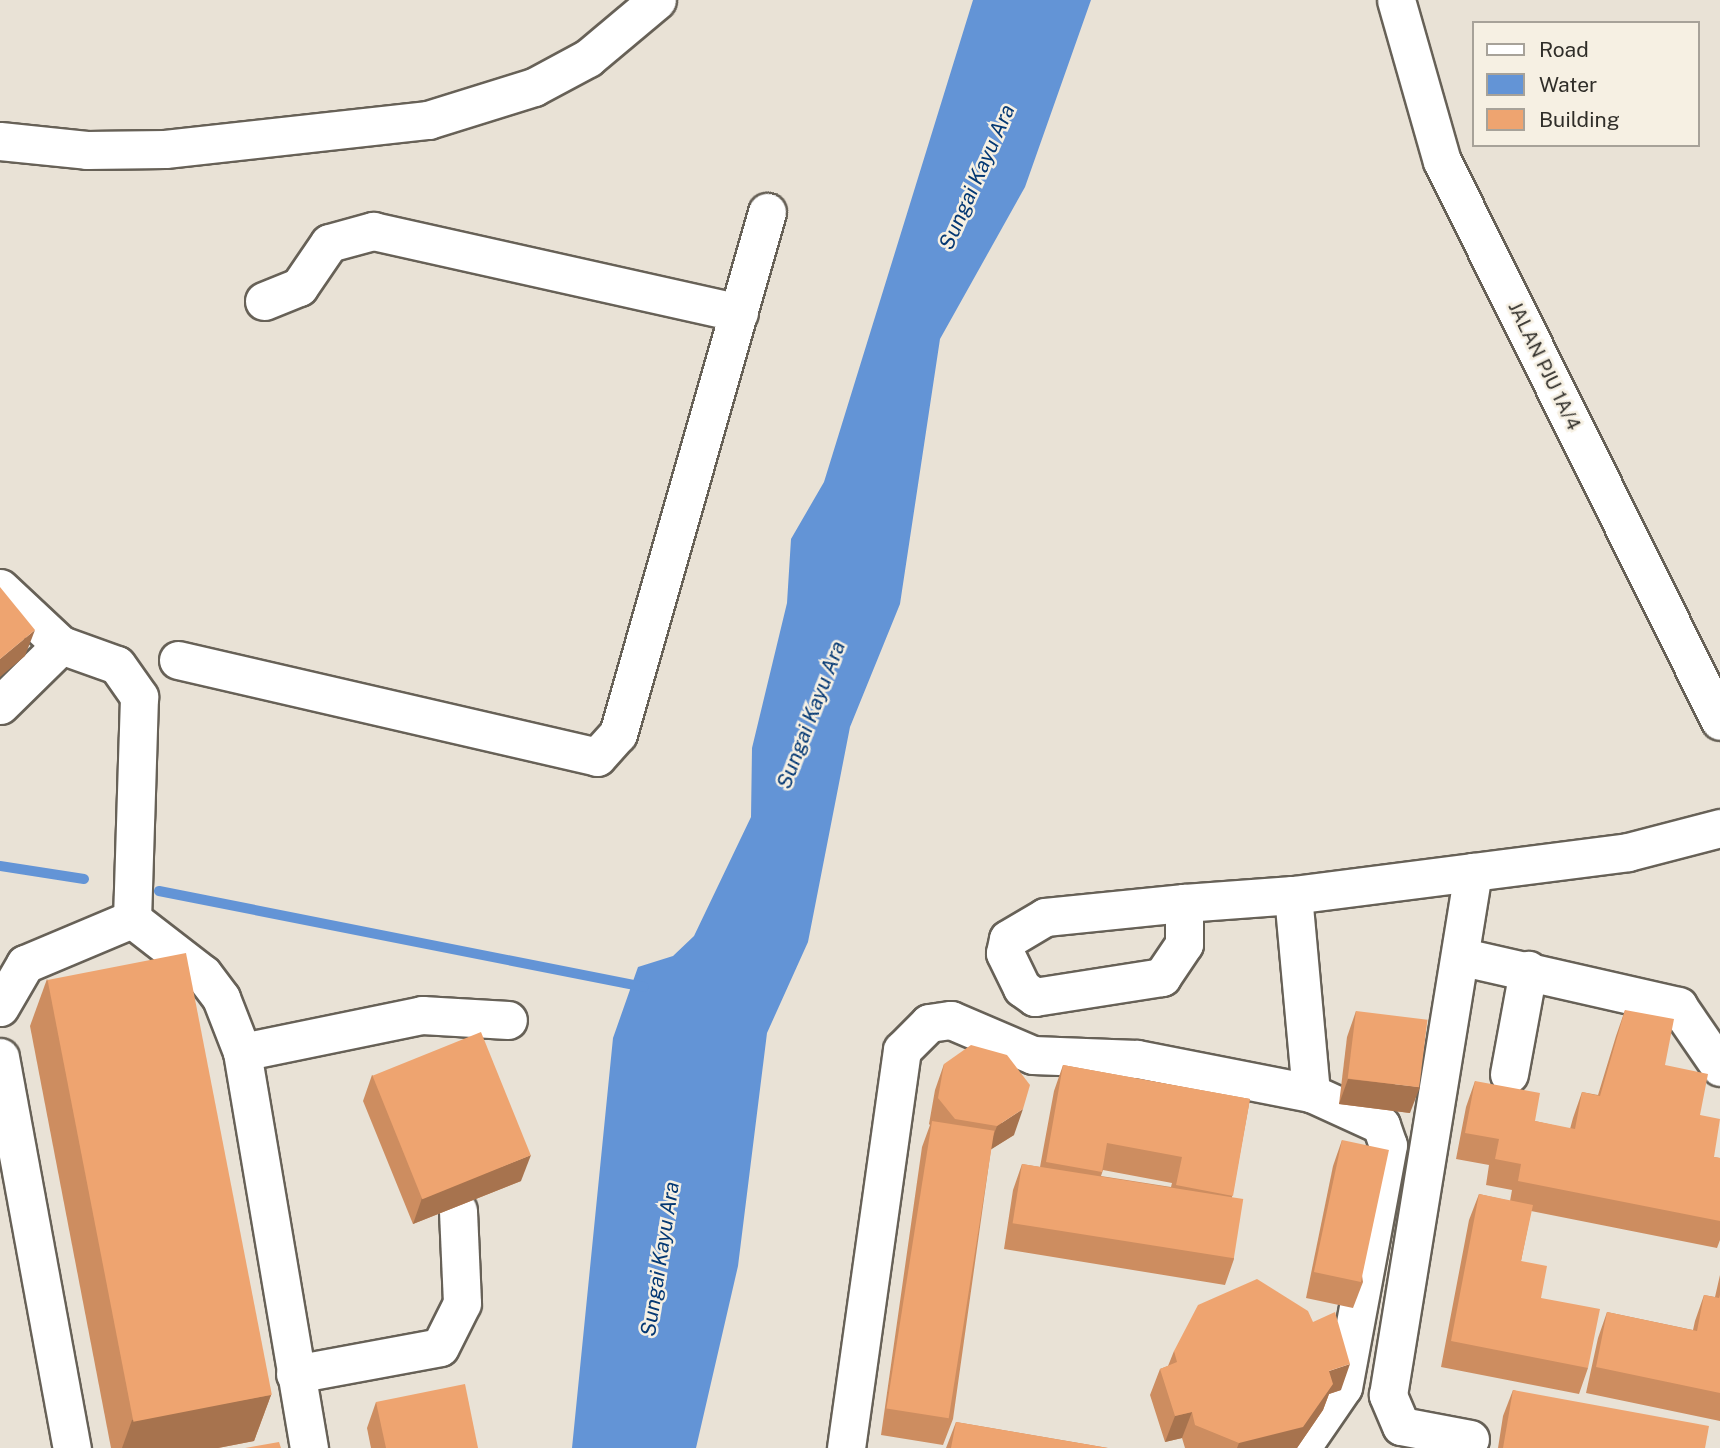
<!DOCTYPE html>
<style>
body{margin:0}
#map{position:relative;width:1720px;height:1448px;overflow:hidden;background:#e9e2d6;font-family:"Public Sans",sans-serif}
div>[style]{position:absolute}
.water>*{inset:0;background:#6394d6}
.stream>*{height:10px;margin:-5px;padding:0 5px;transform-origin:5px;border-radius:5px;background:#6394d6}
.roads{filter:drop-shadow(2px 0 #676157) drop-shadow(-2px 0 #676157) drop-shadow(0 2px #676157) drop-shadow(0 -2px #676157)}
.minor>*{height:37px;margin:-18.5px;padding:0 18.5px;transform-origin:18.5px;border-radius:18.5px;background:#fff}
.wall>*{inset:0;background:#cd8d60}
.shaded-wall>*{inset:0;background:#a7734e}
.building>*{inset:0;background:#eea470;transform-origin:0 0}
span{translate:-50% -50%;white-space:nowrap;text-align:center;line-height:1.15;-webkit-text-stroke:5px #f6f0e3;paint-order:stroke}
.street-label{font-size:19px;color:#302e29}
.water-label{font-size:21px;color:#043873;font-style:italic}
.legend{position:absolute;left:1472px;top:21px;width:228px;height:126px;box-sizing:border-box;background:#f6f0e3;border:2px solid #a7a299;margin:0;padding:9px 12px;list-style:none;font-size:21px;color:#302e29}
.legend li{display:flex;align-items:center;gap:14px;height:35px}
.legend b{width:35px;border:2px solid #a7a299}
</style>
<div id="map">
<div class="water">
<div style="clip-path:polygon(973px 0,1091px 0,1025px 187px,940px 339px,900px 604px,850px 727px,808px 942px,767px 1033px,738px 1266px,696px 1448px,572px 1448px,613px 1038px,638px 967px,673px 956px,694px 936px,751px 817px,752px 748px,787px 603px,791px 539px,824px 482px)"></div>
</div>
<div class="stream">
<div style="left:0;top:866px;width:85px;rotate:8.8deg"></div>
<div style="left:159px;top:891px;width:494px;rotate:11.2deg"></div>
</div>
<div class="roads">
<div class="minor">
<div style="left:1396px;top:0;width:167px;rotate:74.1deg"></div>
<div style="left:1442px;top:161px;width:625px;rotate:63.6deg"></div>
<div style="left:0;top:141px;width:87px;rotate:5.9deg"></div>
<div style="left:87px;top:150px;width:78px;rotate:-0.7deg"></div>
<div style="left:165px;top:149px;width:265px;rotate:-6.3deg"></div>
<div style="left:428px;top:120px;width:111px;rotate:-17.3deg"></div>
<div style="left:534px;top:87px;width:61px;rotate:-28.2deg"></div>
<div style="left:588px;top:58px;width:90px;rotate:-40deg"></div>
<div style="left:264px;top:301px;width:38px;rotate:-22deg"></div>
<div style="left:299px;top:287px;width:53px;rotate:-55.7deg"></div>
<div style="left:329px;top:243px;width:46px;rotate:-15.3deg"></div>
<div style="left:373px;top:231px;width:375px;rotate:12.6deg"></div>
<div style="left:0;top:588px;width:83px;rotate:43.1deg"></div>
<div style="left:61px;top:645px;width:59px;rotate:19.7deg"></div>
<div style="left:117px;top:665px;width:39px;rotate:55deg"></div>
<div style="left:139px;top:697px;width:222px;rotate:91.8deg"></div>
<div style="left:178px;top:660px;width:430px;rotate:13deg"></div>
<div style="left:597px;top:757px;width:31px;rotate:-48deg"></div>
<div style="left:618px;top:734px;width:543px;rotate:-74.07deg"></div>
<div style="left:0;top:705px;width:86px;rotate:-44.5deg"></div>
<div style="left:1293px;top:895px;width:199px;rotate:84.8deg"></div>
<div style="left:1311px;top:1093px;width:77px;rotate:24.6deg"></div>
<div style="left:1381px;top:1125px;width:21px;rotate:71deg"></div>
<div style="left:1388px;top:1145px;width:246px;rotate:100.5deg"></div>
<div style="left:1343px;top:1387px;width:74px;rotate:124.5deg"></div>
<div style="left:1184px;top:903px;width:109px;rotate:-4.2deg"></div>
<div style="left:1293px;top:895px;width:338px;rotate:-7.3deg"></div>
<div style="left:1628px;top:852px;width:95px;rotate:-14.6deg"></div>
<div style="left:1184px;top:903px;width:41px;rotate:90deg"></div>
<div style="left:1184px;top:944px;width:40px;rotate:124deg"></div>
<div style="left:1162px;top:977px;width:129px;rotate:171.1deg"></div>
<div style="left:1035px;top:997px;width:16px;rotate:-145deg"></div>
<div style="left:1022px;top:988px;width:39px;rotate:-116deg"></div>
<div style="left:1005px;top:953px;width:14px;rotate:-78deg"></div>
<div style="left:1008px;top:939px;width:43px;rotate:-30.7deg"></div>
<div style="left:1045px;top:917px;width:140px;rotate:-5.8deg"></div>
<div style="left:1463px;top:957px;width:221px;rotate:12.8deg"></div>
<div style="left:1678px;top:1006px;width:74px;rotate:55.5deg"></div>
<div style="left:0;top:1007px;width:50px;rotate:-59.8deg"></div>
<div style="left:25px;top:964px;width:116px;rotate:-22.8deg"></div>
<div style="left:132px;top:919px;width:90px;rotate:37.8deg"></div>
<div style="left:203px;top:974px;width:30px;rotate:53deg"></div>
<div style="left:221px;top:998px;width:58px;rotate:68.7deg"></div>
<div style="left:242px;top:1052px;width:402px;rotate:80.4deg"></div>
<div style="left:242px;top:1052px;width:184px;rotate:-11.6deg"></div>
<div style="left:422px;top:1015px;width:86px;rotate:3.3deg"></div>
<div style="left:0;top:1057px;width:398px;rotate:79.6deg"></div>
<div style="left:1509px;top:1074px;width:106px;rotate:-79.6deg"></div>
<div style="left:295px;top:1374px;width:147px;rotate:-10.5deg"></div>
<div style="left:440px;top:1347px;width:49px;rotate:-63.4deg"></div>
<div style="left:462px;top:1303px;width:93px;rotate:-92.5deg"></div>
<div style="left:1470px;top:1439px;width:70px;rotate:-169.3deg"></div>
<div style="left:1401px;top:1426px;width:34px;rotate:-113deg"></div>
<div style="left:1388px;top:1395px;width:530px;rotate:-80.77deg"></div>
<div style="left:846px;top:1448px;width:402px;rotate:-82deg"></div>
<div style="left:902px;top:1050px;width:38px;rotate:-45deg"></div>
<div style="left:929px;top:1023px;width:22px;rotate:-8deg"></div>
<div style="left:951px;top:1020px;width:89px;rotate:23.1deg"></div>
<div style="left:1033px;top:1055px;width:104px;rotate:2.2deg"></div>
<div style="left:1137px;top:1059px;width:177px;rotate:11.1deg"></div>
</div>
</div>
<div class="wall">
<div style="clip-path:polygon(47px 979px,271px 1395px,254px 1441px,218px 1448px,111px 1448px,30px 1026px)"></div>
<div style="clip-path:polygon(1625px 1010px,1700px 1115px,1714px 1157px,1720px 1158px,1720px 1240px,1717px 1248px,1531px 1211px,1521px 1261px,1541px 1298px,1588px 1368px,1579px 1394px,1441px 1367px,1469px 1220px,1479px 1194px,1510px 1201px,1512px 1190px,1486px 1185px,1489px 1165px,1456px 1159px,1466px 1107px,1475px 1081px,1535px 1121px,1570px 1129px,1573px 1118px,1582px 1092px,1598px 1095px,1616px 1036px)"></div>
<div style="clip-path:polygon(1356px 1011px,1410px 1113px,1339px 1104px,1347px 1037px)"></div>
<div style="clip-path:polygon(944px 1064px,1014px 1135px,991px 1149px,953px 1419px,943px 1445px,881px 1435px,922px 1147px,930px 1125px,929px 1124px,935px 1090px)"></div>
<div style="clip-path:polygon(evenodd,1063px 1065px,1250px 1099px,1232px 1197px,1234px 1259px,1225px 1285px,1004px 1249px,1013px 1190px,1022px 1164px,1040px 1167px,1054px 1091px,1063px 1065px,1103px 1170px,1172px 1183px,1171px 1187px,1101px 1176px,1103px 1170px)"></div>
<div style="clip-path:polygon(372px 1075px,521px 1181px,413px 1224px,363px 1101px)"></div>
<div style="clip-path:polygon(1342px 1140px,1363px 1282px,1353px 1308px,1306px 1298px,1333px 1166px)"></div>
<div style="clip-path:polygon(1720px 1275px,1720px 1421px,1586px 1393px,1598px 1338px,1607px 1312px,1693px 1330px,1695px 1321px,1704px 1295px,1715px 1297px)"></div>
<div style="clip-path:polygon(1174px 1351px,1341px 1390px,1329px 1394px,1323px 1410px,1297px 1448px,1185px 1448px,1182px 1438px,1165px 1442px,1150px 1395px,1160px 1369px,1168px 1366px)"></div>
<div style="clip-path:polygon(1513px 1390px,1705px 1448px,1498px 1448px,1503px 1416px)"></div>
<div style="clip-path:polygon(376px 1402px,478px 1448px,371px 1448px,367px 1428px)"></div>
<div style="clip-path:polygon(956px 1422px,1108px 1448px,946px 1448px)"></div>
</div>
<div class="shaded-wall">
<div style="clip-path:polygon(35px 630px,25px 656px,0 677px,0 659px)"></div>
<div style="clip-path:polygon(1348px 1079px,1420px 1087px,1410px 1113px,1339px 1104px)"></div>
<div style="clip-path:polygon(1023px 1109px,1014px 1135px,987px 1152px,997px 1126px)"></div>
<div style="clip-path:polygon(531px 1155px,521px 1181px,413px 1224px,422px 1198px)"></div>
<div style="clip-path:polygon(1350px 1364px,1341px 1390px,1329px 1394px,1323px 1410px,1297px 1448px,1237px 1448px,1239px 1443px,1329px 1371px)"></div>
<div style="clip-path:polygon(271px 1395px,254px 1441px,218px 1448px,122px 1448px,132px 1420px)"></div>
<div style="clip-path:polygon(1192px 1412px,1182px 1438px,1165px 1442px,1175px 1416px)"></div>
</div>
<div class="building">
<div style="clip-path:polygon(0 587px,35px 630px,0 659px)"></div>
<div style="left:186px;top:953px;width:450px;height:141px;rotate:79deg"></div>
<div style="clip-path:polygon(1625px 1010px,1674px 1019px,1665px 1065px,1708px 1074px,1700px 1115px,1720px 1119px,1714px 1157px,1720px 1158px,1720px 1221px,1518px 1181px,1521px 1164px,1495px 1159px,1499px 1139px,1465px 1133px,1475px 1081px,1540px 1093px,1535px 1121px,1575px 1129px,1582px 1092px,1600px 1096px)"></div>
<div style="left:1356px;top:1011px;width:72px;height:68px;rotate:7deg"></div>
<div style="left:481px;top:1032px;width:133px;height:117px;rotate:68deg"></div>
<div style="clip-path:polygon(971px 1045px,1007px 1055px,1030px 1085px,1023px 1109px,997px 1126px,955px 1119px,938px 1098px,944px 1064px)"></div>
<div style="clip-path:polygon(1063px 1065px,1250px 1099px,1233px 1196px,1176px 1185px,1182px 1157px,1107px 1143px,1102px 1172px,1046px 1162px)"></div>
<div style="left:932px;top:1121px;width:63px;height:291px;rotate:9deg"></div>
<div style="left:1342px;top:1140px;width:48px;height:135px;rotate:12deg"></div>
<div style="left:1022px;top:1164px;width:224px;height:60px;rotate:9deg"></div>
<div style="clip-path:polygon(1479px 1194px,1533px 1205px,1521px 1261px,1547px 1266px,1541px 1298px,1600px 1309px,1588px 1368px,1451px 1341px)"></div>
<div style="clip-path:polygon(1257px 1279px,1308px 1311px,1313px 1322px,1335px 1312px,1350px 1364px,1329px 1371px,1333px 1384px,1303px 1427px,1239px 1443px,1195px 1425px,1192px 1412px,1175px 1416px,1160px 1369px,1177px 1362px,1174px 1351px,1198px 1305px)"></div>
<div style="clip-path:polygon(1704px 1295px,1719px 1298px,1720px 1295px,1720px 1393px,1596px 1367px,1607px 1312px,1697px 1331px)"></div>
<div style="clip-path:polygon(465px 1384px,478px 1448px,386px 1448px,376px 1402px)"></div>
<div style="clip-path:polygon(1513px 1390px,1709px 1426px,1705px 1448px,1503px 1448px)"></div>
<div style="clip-path:polygon(956px 1422px,1108px 1448px,951px 1448px)"></div>
<div style="clip-path:polygon(279px 1442px,281px 1448px,245px 1448px)"></div>
</div>
<div class="street-label">
<span style="left:1544px;top:366px;rotate:64deg">JALAN PJU 1A/4</span>
</div>
<div class="water-label">
<span style="left:977px;top:177px;rotate:-66deg">Sungai Kayu Ara</span>
<span style="left:811px;top:715px;rotate:-69deg">Sungai Kayu Ara</span>
<span style="left:660px;top:1259px;rotate:-81deg">Sungai Kayu Ara</span>
</div>
<ul class="legend">
<li><b style="height:9px;background:#fff"></b>Road</li>
<li><b style="height:19px;background:#6394d6"></b>Water</li>
<li><b style="height:19px;background:#eea470"></b>Building</li>
</ul>
</div>
